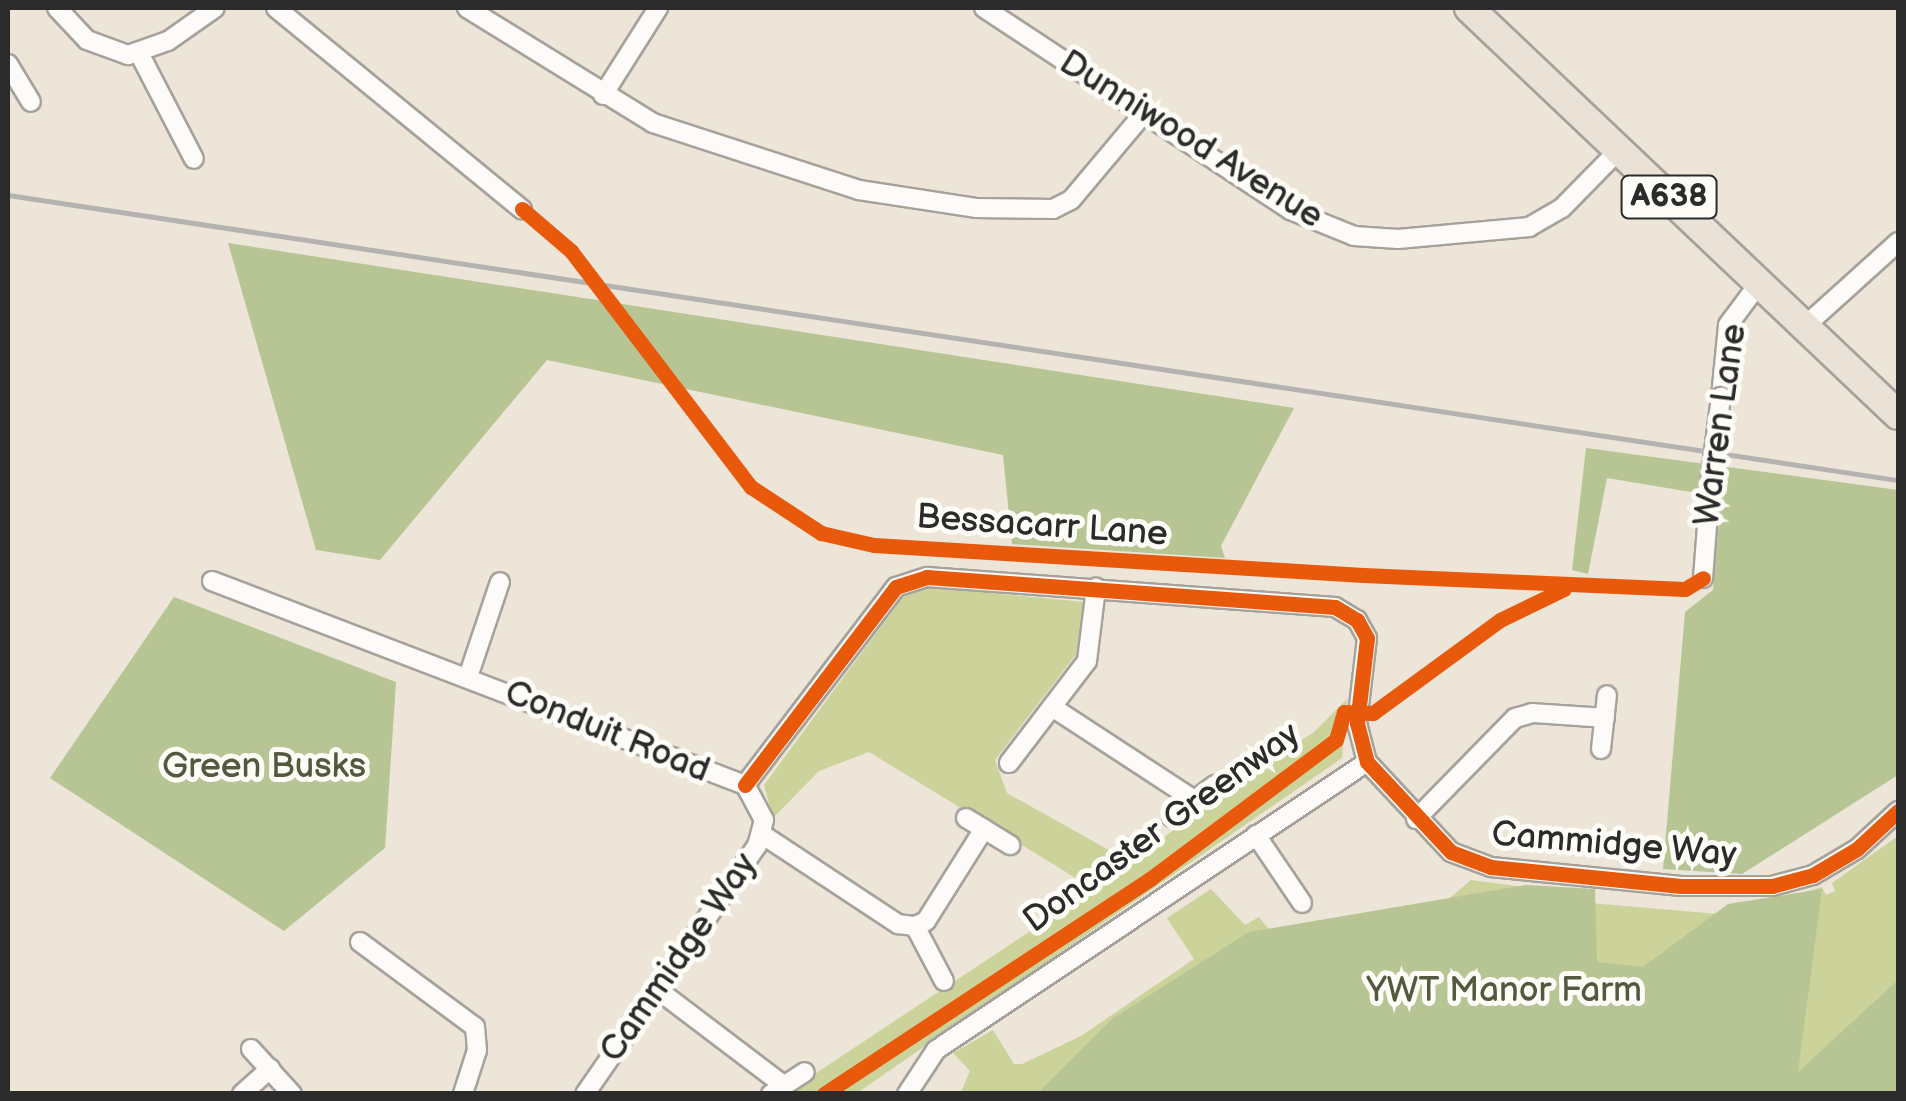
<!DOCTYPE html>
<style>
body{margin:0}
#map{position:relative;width:1906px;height:1101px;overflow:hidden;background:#ece5d8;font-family:"Balsamiq Sans",sans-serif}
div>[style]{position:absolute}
.green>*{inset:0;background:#cbd39b}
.forest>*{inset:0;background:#b7c594}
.roads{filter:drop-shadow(2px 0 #a6a29b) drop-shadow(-2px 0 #a6a29b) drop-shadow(0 2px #a6a29b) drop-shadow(0 -2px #a6a29b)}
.minor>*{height:18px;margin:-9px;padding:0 9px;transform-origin:9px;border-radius:9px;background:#fcfbf9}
.trunk>*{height:28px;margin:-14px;padding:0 14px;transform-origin:14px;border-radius:14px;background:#ebe2d7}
.rail>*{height:5px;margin:-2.5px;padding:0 2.5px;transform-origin:2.5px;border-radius:2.5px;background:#b4b3b1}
.bridges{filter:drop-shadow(2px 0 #a6a29b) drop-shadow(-2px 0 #a6a29b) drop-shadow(0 2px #a6a29b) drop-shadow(0 -2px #a6a29b)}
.minor-bridge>*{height:18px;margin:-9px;padding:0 9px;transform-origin:9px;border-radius:9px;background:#fcfbf9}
.cycleway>*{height:15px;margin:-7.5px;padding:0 7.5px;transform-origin:7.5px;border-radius:7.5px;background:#e8590c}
span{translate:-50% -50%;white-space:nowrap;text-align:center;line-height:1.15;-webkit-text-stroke:10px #fdfcf7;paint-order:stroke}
.shield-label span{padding:2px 8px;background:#fdfcf7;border:2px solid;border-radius:8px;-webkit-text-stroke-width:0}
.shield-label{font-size:32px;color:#2b2b2b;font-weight:700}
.street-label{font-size:35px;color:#2b2b2b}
.park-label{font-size:35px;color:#53593e}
.frame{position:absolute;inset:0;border:10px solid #2b2b2b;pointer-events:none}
</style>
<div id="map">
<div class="green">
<div style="clip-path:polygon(927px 587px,1084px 602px,1077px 653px,995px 760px,1007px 793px,1132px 863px,1225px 789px,1314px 732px,1347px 699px,1342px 758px,857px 1093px,786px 1093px,1056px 914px,1079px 880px,869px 752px,819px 771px,773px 818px,764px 785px,902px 598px)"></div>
<div style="clip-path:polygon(1898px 836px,1898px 1093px,961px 1092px,970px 1071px,953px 1053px,993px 1030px,1014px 1064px,1022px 1064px,1081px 1036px,1194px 959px,1167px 918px,1211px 889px,1245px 925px,1259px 917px,1271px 932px,1439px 907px,1471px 880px,1571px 893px,1590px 903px,1730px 915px,1822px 887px,1826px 895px,1835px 891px,1832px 883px)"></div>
</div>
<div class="forest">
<div style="clip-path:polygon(228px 243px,1294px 408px,1221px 546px,1225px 558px,1012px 544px,1003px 455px,547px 360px,380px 560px,316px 550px)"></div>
<div style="clip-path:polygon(1586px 448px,1898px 490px,1898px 775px,1742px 874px,1663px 869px,1685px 612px,1713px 590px,1721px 497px,1607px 478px,1588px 574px,1572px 570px)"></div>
<div style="clip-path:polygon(174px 597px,396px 682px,385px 848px,284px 931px,50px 778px)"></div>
<div style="clip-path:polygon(1526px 885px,1595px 889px,1597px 962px,1643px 967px,1728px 904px,1822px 889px,1798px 1072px,1898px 980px,1898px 1093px,1038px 1093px,1112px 1019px,1249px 932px)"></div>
</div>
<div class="roads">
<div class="minor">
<div style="left:57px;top:8px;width:44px;rotate:46.8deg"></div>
<div style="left:87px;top:40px;width:44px;rotate:20.1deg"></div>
<div style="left:128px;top:55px;width:42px;rotate:-19.3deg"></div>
<div style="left:168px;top:41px;width:57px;rotate:-35.1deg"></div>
<div style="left:276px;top:8px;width:318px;rotate:39.3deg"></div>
<div style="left:467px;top:8px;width:219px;rotate:31.7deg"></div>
<div style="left:653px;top:123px;width:217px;rotate:18deg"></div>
<div style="left:859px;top:190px;width:118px;rotate:8.7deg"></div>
<div style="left:976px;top:208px;width:77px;rotate:0.7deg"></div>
<div style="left:1053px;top:209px;width:20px;rotate:-27deg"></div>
<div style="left:1071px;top:200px;width:114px;rotate:-50deg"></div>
<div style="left:984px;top:8px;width:367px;rotate:33.4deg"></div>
<div style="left:1290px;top:210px;width:69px;rotate:22.1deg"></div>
<div style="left:1354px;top:236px;width:44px;rotate:3.9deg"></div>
<div style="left:1398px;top:239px;width:132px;rotate:-5.2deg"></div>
<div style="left:1529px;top:227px;width:38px;rotate:-30deg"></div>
<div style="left:1562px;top:208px;width:81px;rotate:-45.5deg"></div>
<div style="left:139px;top:53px;width:119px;rotate:62.6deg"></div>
<div style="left:8px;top:64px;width:44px;rotate:58.8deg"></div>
<div style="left:603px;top:95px;width:103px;rotate:-57.7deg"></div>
<div style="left:1804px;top:327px;width:127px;rotate:-42.1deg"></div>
<div style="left:1721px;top:397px;width:72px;rotate:-84.4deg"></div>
<div style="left:1728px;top:325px;width:54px;rotate:-53.3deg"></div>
<div style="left:1703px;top:578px;width:103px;rotate:-85.6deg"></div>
<div style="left:212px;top:581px;width:571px;rotate:20.94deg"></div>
<div style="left:468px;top:677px;width:100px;rotate:-71.4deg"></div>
<div style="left:1052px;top:707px;width:170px;rotate:33.2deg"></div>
<div style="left:1601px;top:749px;width:54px;rotate:-83.7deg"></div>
<div style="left:1009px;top:763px;width:128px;rotate:-52.6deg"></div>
<div style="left:1087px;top:661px;width:74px;rotate:-83deg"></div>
<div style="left:745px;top:785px;width:249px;rotate:-52.7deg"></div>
<div style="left:896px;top:587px;width:33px;rotate:-18deg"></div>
<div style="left:927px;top:577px;width:409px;rotate:4.2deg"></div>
<div style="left:1335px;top:607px;width:26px;rotate:31deg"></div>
<div style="left:1357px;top:620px;width:21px;rotate:61deg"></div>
<div style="left:1367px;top:638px;width:86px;rotate:96.7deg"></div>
<div style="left:1357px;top:723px;width:40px;rotate:75.6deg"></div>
<div style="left:1367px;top:762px;width:123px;rotate:47deg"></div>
<div style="left:1451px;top:852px;width:43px;rotate:20.6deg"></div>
<div style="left:1491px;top:867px;width:191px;rotate:5.7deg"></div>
<div style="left:1681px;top:886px;width:91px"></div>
<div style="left:1772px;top:886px;width:42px;rotate:-15deg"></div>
<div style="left:1813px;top:875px;width:51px;rotate:-30.6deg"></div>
<div style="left:1857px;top:849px;width:56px;rotate:-42.8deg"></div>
<div style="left:1172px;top:817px;width:54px;rotate:-36.7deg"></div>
<div style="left:966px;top:818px;width:52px;rotate:31.5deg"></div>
<div style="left:1416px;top:819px;width:141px;rotate:-45.6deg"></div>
<div style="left:1515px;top:718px;width:18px;rotate:-16deg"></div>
<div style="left:1532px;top:713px;width:73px;rotate:3.9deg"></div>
<div style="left:763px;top:835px;width:162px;rotate:33.4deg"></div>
<div style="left:898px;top:924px;width:17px;rotate:7deg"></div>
<div style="left:915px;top:926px;width:12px;rotate:-24deg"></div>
<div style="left:926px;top:921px;width:109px;rotate:-57.8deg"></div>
<div style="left:1256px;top:835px;width:82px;rotate:55.9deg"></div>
<div style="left:915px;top:926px;width:62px;rotate:62.2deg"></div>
<div style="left:360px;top:942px;width:143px;rotate:36.5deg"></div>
<div style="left:475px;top:1027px;width:23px;rotate:85deg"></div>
<div style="left:477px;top:1050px;width:46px;rotate:107.7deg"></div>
<div style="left:658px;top:990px;width:157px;rotate:37.2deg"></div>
<div style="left:251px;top:1049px;width:61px;rotate:47.7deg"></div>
<div style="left:242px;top:1094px;width:38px;rotate:-42deg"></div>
<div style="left:585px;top:1094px;width:302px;rotate:-55.3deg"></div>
<div style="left:757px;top:846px;width:27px;rotate:-75deg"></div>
<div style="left:764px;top:820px;width:40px;rotate:-118deg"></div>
<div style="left:771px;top:1094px;width:40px;rotate:-32.9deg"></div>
<div style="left:907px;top:1094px;width:53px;rotate:-56.6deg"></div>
<div style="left:936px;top:1050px;width:518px;rotate:-33.75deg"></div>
</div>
<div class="trunk">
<div style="left:1469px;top:8px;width:591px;rotate:43.49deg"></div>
</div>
</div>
<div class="rail">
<div style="left:8px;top:195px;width:1911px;rotate:8.58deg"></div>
</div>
<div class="bridges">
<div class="minor-bridge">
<div style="left:1711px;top:475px;width:79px;rotate:-82.7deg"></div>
</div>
</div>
<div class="cycleway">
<div style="left:522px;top:209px;width:65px;rotate:40.6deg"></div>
<div style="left:571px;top:251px;width:297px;rotate:52.7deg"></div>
<div style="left:751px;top:487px;width:84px;rotate:33.3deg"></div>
<div style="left:821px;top:533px;width:54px;rotate:12.8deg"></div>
<div style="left:874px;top:545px;width:490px;rotate:3.5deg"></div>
<div style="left:1363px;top:575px;width:322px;rotate:2.5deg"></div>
<div style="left:1685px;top:589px;width:21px;rotate:-31deg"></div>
<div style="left:745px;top:785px;width:249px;rotate:-52.7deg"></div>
<div style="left:896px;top:587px;width:33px;rotate:-18deg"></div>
<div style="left:927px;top:577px;width:409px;rotate:4.2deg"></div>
<div style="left:1335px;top:607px;width:26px;rotate:31deg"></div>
<div style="left:1357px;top:620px;width:21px;rotate:61deg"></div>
<div style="left:1367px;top:638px;width:86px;rotate:96.7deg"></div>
<div style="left:1357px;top:723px;width:40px;rotate:75.6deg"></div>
<div style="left:1367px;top:762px;width:123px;rotate:47deg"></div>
<div style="left:1451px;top:852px;width:43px;rotate:20.6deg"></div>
<div style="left:1491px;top:867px;width:191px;rotate:5.7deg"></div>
<div style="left:1681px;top:886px;width:91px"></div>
<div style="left:1772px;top:886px;width:42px;rotate:-15deg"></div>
<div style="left:1813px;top:875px;width:51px;rotate:-30.6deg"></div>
<div style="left:1857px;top:849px;width:56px;rotate:-42.8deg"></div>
<div style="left:824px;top:1094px;width:391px;rotate:-33.4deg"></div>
<div style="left:1150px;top:879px;width:232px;rotate:-36.8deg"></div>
<div style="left:1336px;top:740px;width:29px;rotate:-74deg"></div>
<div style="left:1344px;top:712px;width:29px;rotate:2deg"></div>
<div style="left:1373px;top:713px;width:157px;rotate:-36.2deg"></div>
<div style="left:1500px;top:620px;width:71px;rotate:-25.8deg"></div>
</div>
<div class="shield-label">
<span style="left:1669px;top:197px">A638</span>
</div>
<div class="street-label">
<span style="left:1191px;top:140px;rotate:32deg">Dunniwood Avenue</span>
<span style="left:1721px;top:425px;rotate:-82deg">Warren Lane</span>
<span style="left:1042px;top:526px;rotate:4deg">Bessacarr Lane</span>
<span style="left:607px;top:732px;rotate:22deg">Conduit Road</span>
<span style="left:1162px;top:828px;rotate:-36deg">Doncaster Greenway</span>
<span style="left:1614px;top:845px;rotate:5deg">Cammidge Way</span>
<span style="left:679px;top:958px;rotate:-55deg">Cammidge Way</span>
</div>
<div class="park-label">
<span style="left:264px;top:767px">Green Busks</span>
<span style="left:1504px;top:991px">YWT Manor Farm</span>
</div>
<div class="frame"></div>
</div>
